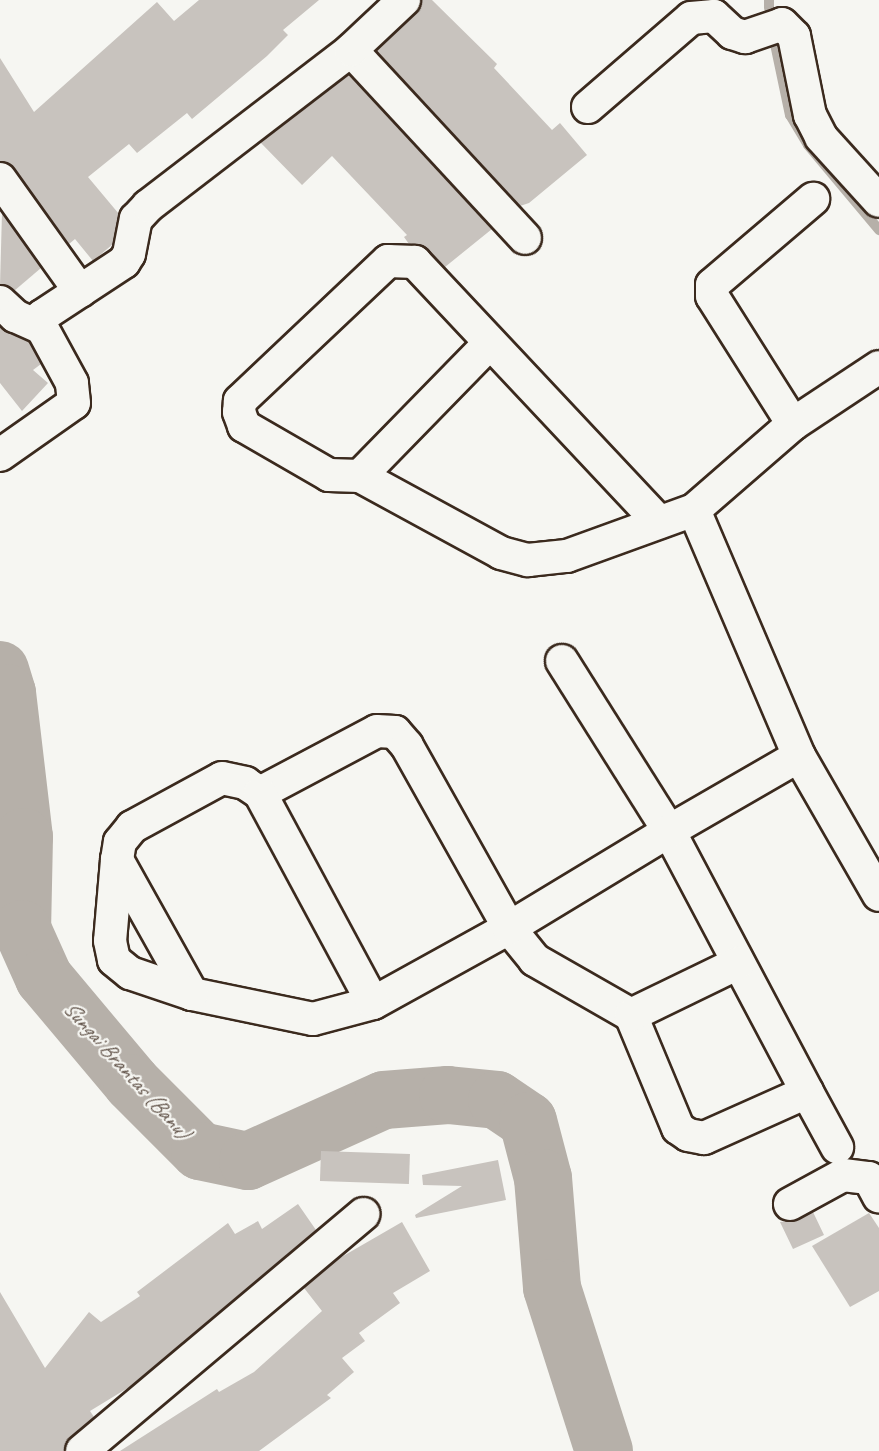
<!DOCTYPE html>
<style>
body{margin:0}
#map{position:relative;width:879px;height:1451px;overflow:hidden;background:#f6f6f2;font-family:Caveat,sans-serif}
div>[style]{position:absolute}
.stream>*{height:10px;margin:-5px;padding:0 5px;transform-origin:5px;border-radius:5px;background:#b6b0a9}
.river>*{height:58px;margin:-29px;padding:0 29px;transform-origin:29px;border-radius:29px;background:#b6b0a9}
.building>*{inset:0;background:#c8c3be;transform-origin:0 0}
.roads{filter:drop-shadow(2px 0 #3b2a1e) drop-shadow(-2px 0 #3b2a1e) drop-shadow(0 2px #3b2a1e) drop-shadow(0 -2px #3b2a1e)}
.minor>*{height:32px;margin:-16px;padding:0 16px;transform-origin:16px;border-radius:16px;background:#f6f6f2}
span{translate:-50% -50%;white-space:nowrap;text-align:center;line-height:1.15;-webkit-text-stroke:4.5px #f6f6f2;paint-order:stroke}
.water-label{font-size:22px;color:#605248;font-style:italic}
</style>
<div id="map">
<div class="stream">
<div style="left:769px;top:0;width:8px;rotate:90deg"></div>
<div style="left:775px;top:44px;width:73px;rotate:78.1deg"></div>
<div style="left:790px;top:115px;width:35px;rotate:59deg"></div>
<div style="left:808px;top:145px;width:111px;rotate:50.1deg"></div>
</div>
<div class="river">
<div style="left:0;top:670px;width:24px;rotate:73deg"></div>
<div style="left:7px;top:693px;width:145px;rotate:83.3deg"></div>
<div style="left:24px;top:837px;width:92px;rotate:91.2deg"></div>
<div style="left:22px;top:929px;width:54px;rotate:65.8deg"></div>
<div style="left:44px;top:978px;width:137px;rotate:50deg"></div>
<div style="left:132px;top:1083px;width:96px;rotate:45deg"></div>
<div style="left:200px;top:1151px;width:49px;rotate:11.8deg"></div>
<div style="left:248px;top:1161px;width:149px;rotate:-24.2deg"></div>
<div style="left:384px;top:1100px;width:64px;rotate:-4.5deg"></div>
<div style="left:448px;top:1095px;width:49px;rotate:5.8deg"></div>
<div style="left:497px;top:1100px;width:37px;rotate:34deg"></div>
<div style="left:528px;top:1121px;width:59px;rotate:75.3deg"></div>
<div style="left:543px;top:1178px;width:110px;rotate:85.3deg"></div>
<div style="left:552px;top:1288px;width:171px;rotate:72.3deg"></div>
</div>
<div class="building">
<div style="clip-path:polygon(199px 0,319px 0,283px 30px,288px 35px,267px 56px,192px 119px,187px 113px,137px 153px,129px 144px,88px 177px,119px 214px,113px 244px,93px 261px,75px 239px,69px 244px,15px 169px,0 161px,0 58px,34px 112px,157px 2px,174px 21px)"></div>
<div style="clip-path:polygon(421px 0,432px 0,497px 64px,494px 68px,552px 130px,560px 123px,587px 155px,529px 203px,520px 206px,376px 51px,416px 13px)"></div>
<div style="clip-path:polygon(349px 74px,492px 229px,445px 267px,427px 249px,409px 244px,404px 237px,407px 235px,332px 156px,302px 185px,260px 142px)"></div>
<div style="clip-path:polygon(2px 213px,41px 268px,14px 291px,0 285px)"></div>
<div style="clip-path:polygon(0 327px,29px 342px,41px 364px,33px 370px,48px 383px,22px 411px,0 383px)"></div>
<div style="left:321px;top:1151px;width:89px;height:30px;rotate:2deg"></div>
<div style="clip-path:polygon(498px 1160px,506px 1200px,416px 1218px,415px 1215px,462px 1186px,423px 1185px,422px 1175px)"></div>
<div style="clip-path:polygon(298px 1204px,316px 1230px,131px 1386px,90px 1411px,94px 1417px,70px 1438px,64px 1451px,0 1451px,0 1292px,45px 1368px,89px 1312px,101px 1322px,140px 1296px,137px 1292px,228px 1223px,235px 1234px,258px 1221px,262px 1229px)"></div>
<div style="clip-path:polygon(813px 1212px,824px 1235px,793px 1249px,780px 1222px,798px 1220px)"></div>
<div style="clip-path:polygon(869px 1213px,879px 1228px,879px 1291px,850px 1307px,812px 1246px)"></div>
<div style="clip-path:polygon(402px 1222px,430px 1271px,393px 1293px,400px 1303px,359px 1333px,365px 1341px,342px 1358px,354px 1372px,327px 1395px,331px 1398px,259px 1451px,120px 1451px,217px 1389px,219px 1392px,254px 1372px,322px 1311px,304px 1288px,338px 1259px)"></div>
</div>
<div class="roads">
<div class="minor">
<div style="left:351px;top:50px;width:256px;rotate:47.2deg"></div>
<div style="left:588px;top:107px;width:136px;rotate:-40.8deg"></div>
<div style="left:691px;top:18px;width:23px;rotate:-5deg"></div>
<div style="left:714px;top:16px;width:25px;rotate:43deg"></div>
<div style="left:732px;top:33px;width:14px;rotate:17deg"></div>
<div style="left:745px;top:37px;width:39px;rotate:-19deg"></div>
<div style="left:782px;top:24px;width:17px;rotate:45deg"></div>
<div style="left:794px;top:36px;width:81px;rotate:78.6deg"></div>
<div style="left:810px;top:115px;width:25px;rotate:63deg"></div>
<div style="left:821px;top:137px;width:86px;rotate:47.8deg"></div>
<div style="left:0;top:179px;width:138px;rotate:54.5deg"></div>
<div style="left:0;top:302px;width:21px;rotate:43deg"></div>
<div style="left:15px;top:316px;width:30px;rotate:24deg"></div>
<div style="left:793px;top:424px;width:103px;rotate:-33.5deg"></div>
<div style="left:0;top:455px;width:90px;rotate:-35.1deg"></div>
<div style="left:74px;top:403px;width:20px;rotate:-96deg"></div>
<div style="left:72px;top:383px;width:63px;rotate:-118.6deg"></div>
<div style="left:42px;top:328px;width:12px;rotate:-90deg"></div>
<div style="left:42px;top:316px;width:98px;rotate:-33.4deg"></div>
<div style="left:124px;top:262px;width:9px;rotate:-58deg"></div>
<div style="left:129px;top:254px;width:36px;rotate:-79deg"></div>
<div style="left:136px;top:219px;width:18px;rotate:-47deg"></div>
<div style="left:148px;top:206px;width:256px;rotate:-37.5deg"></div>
<div style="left:351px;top:50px;width:73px;rotate:-43.3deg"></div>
<div style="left:360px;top:476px;width:185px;rotate:-45.7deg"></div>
<div style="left:659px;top:522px;width:357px;rotate:-133.2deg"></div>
<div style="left:415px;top:262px;width:27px;rotate:-178deg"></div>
<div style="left:388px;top:261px;width:204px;rotate:136.6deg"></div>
<div style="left:240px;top:401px;width:11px;rotate:95deg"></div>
<div style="left:239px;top:412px;width:15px;rotate:70deg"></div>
<div style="left:244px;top:426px;width:98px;rotate:30deg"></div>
<div style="left:329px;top:475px;width:31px;rotate:2deg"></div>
<div style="left:360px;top:476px;width:161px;rotate:28.6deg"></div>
<div style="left:501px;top:553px;width:28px;rotate:15deg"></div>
<div style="left:528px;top:560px;width:39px;rotate:-6deg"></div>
<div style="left:567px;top:556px;width:135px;rotate:-19.9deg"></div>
<div style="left:562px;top:661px;width:201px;rotate:57.8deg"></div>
<div style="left:669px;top:831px;width:295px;rotate:62.1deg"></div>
<div style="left:807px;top:1092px;width:113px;rotate:155.9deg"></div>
<div style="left:704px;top:1138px;width:16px;rotate:-169deg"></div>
<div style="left:688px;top:1135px;width:12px;rotate:-145deg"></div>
<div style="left:678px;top:1128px;width:122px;rotate:-112.6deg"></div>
<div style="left:631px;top:1015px;width:111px;rotate:-150.2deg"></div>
<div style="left:535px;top:960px;width:41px;rotate:-129.1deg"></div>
<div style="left:509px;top:928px;width:155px;rotate:151.1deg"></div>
<div style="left:373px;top:1003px;width:62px;rotate:165.1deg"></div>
<div style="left:313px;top:1019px;width:124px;rotate:-168.3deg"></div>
<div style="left:192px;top:994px;width:154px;rotate:-119.2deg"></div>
<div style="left:117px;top:860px;width:18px;rotate:-81deg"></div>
<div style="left:120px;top:842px;width:19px;rotate:-51deg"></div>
<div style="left:132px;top:827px;width:102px;rotate:-28.6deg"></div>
<div style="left:222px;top:778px;width:24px;rotate:12deg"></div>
<div style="left:245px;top:783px;width:18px;rotate:34deg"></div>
<div style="left:260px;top:793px;width:132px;rotate:-27.9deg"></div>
<div style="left:377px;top:731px;width:18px;rotate:3deg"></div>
<div style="left:395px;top:732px;width:18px;rotate:49deg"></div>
<div style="left:407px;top:746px;width:209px;rotate:60.7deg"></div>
<div style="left:509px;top:928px;width:187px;rotate:-31.2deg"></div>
<div style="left:669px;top:831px;width:150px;rotate:-30deg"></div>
<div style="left:799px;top:756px;width:160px;rotate:60.1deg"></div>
<div style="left:799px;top:756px;width:267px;rotate:-113.1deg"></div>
<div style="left:694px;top:510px;width:131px;rotate:-41deg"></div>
<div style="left:793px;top:424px;width:151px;rotate:-122.3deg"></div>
<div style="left:712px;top:296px;width:11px;rotate:-90deg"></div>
<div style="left:712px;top:285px;width:133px;rotate:-40.4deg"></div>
<div style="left:260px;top:793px;width:238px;rotate:61.7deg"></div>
<div style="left:117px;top:860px;width:81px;rotate:94.9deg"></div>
<div style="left:110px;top:941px;width:19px;rotate:78deg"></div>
<div style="left:114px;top:960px;width:21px;rotate:39deg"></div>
<div style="left:130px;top:973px;width:65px;rotate:18.7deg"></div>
<div style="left:631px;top:1015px;width:119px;rotate:-25.9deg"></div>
<div style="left:807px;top:1092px;width:63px;rotate:61.4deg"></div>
<div style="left:790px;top:1204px;width:60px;rotate:-28.7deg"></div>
<div style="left:843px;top:1175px;width:26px;rotate:7deg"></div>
<div style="left:869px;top:1178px;width:21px;rotate:62deg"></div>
<div style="left:82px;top:1451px;width:368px;rotate:-40.1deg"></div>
</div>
</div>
<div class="water-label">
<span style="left:126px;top:1070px;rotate:48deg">Sungai Brantas (Banu)</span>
</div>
</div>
